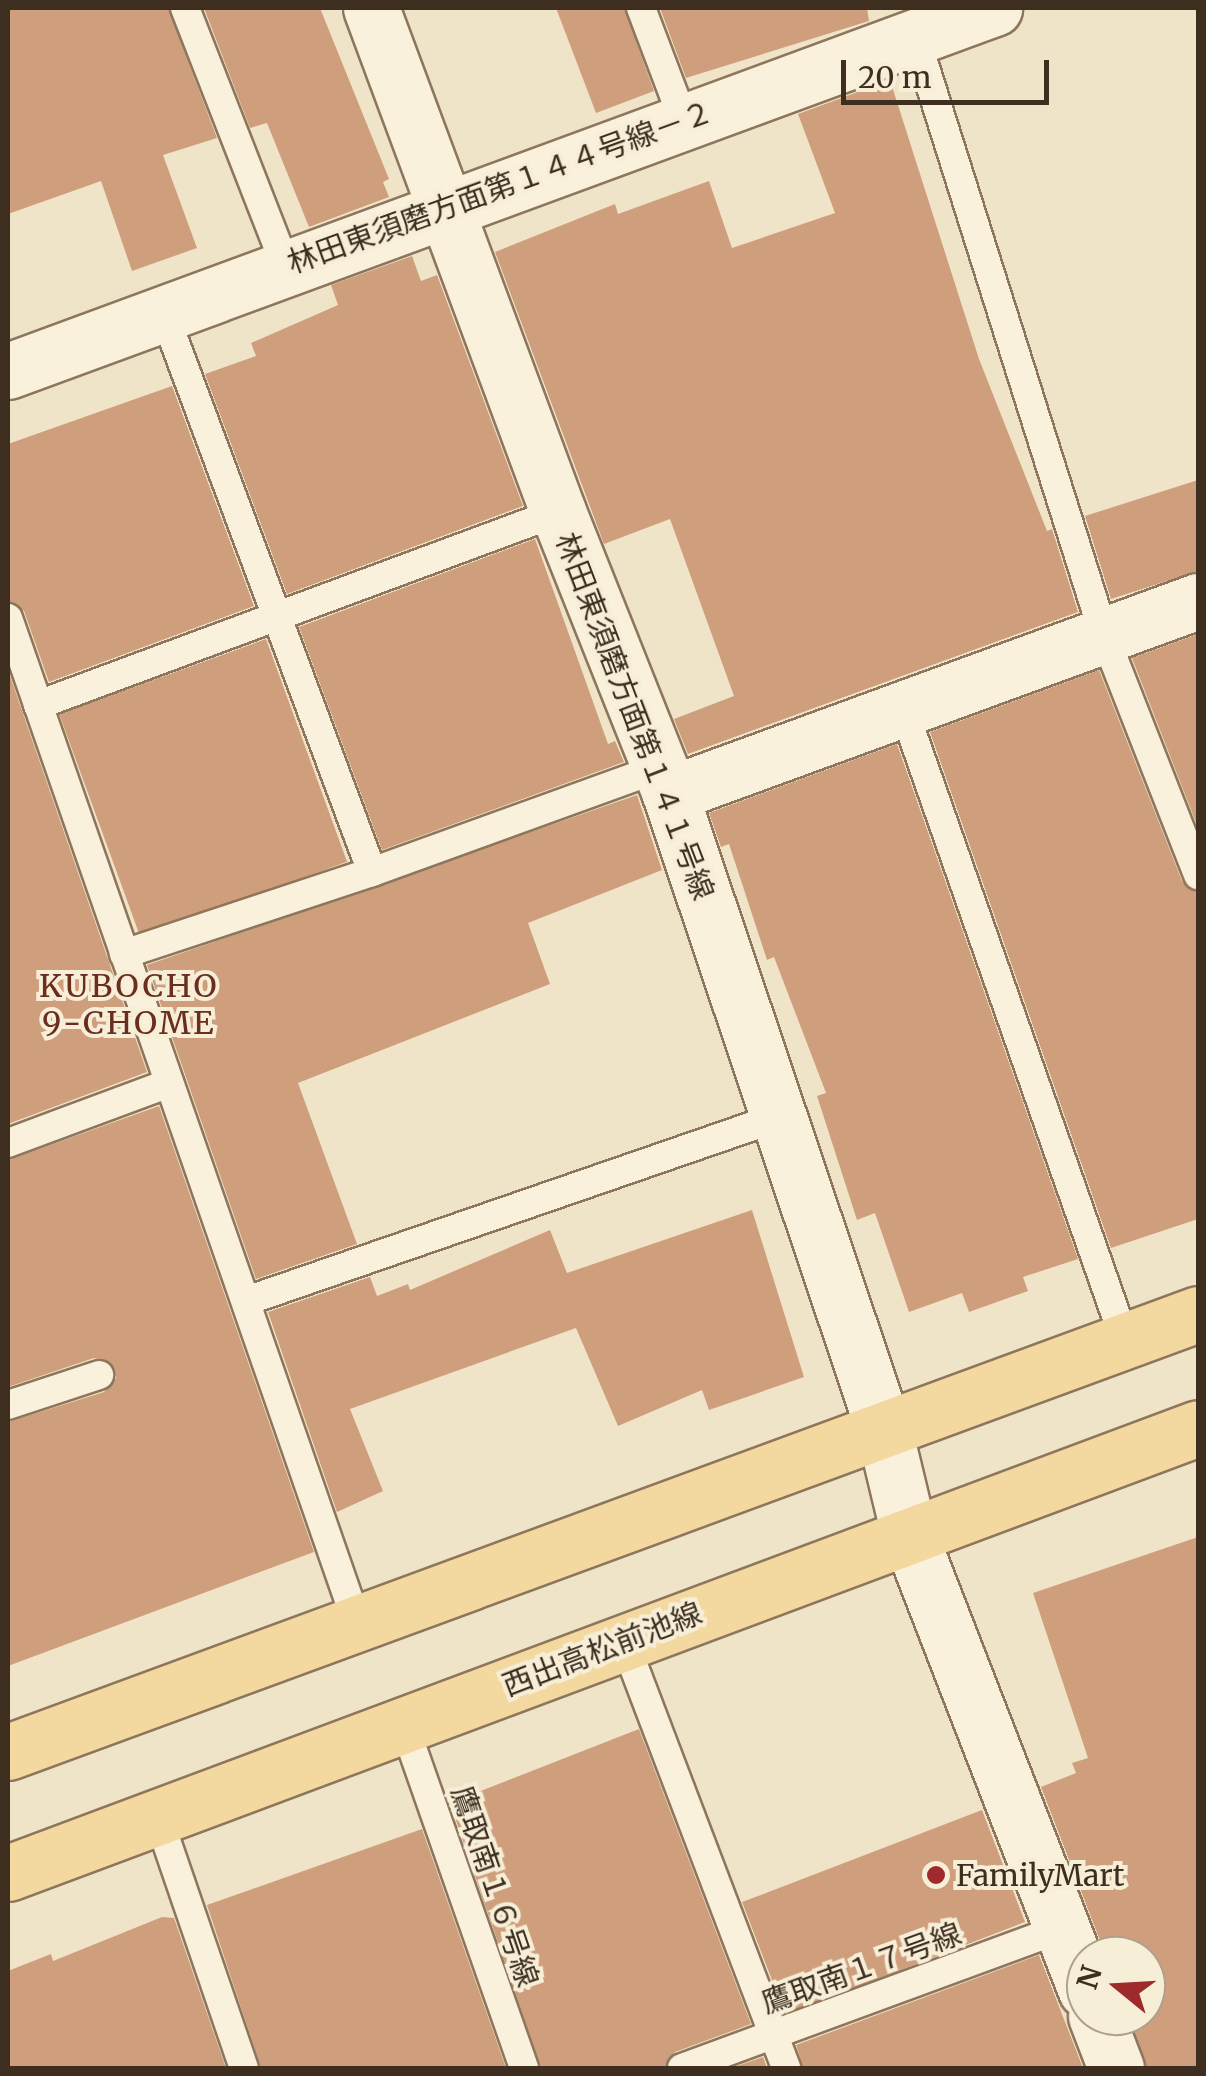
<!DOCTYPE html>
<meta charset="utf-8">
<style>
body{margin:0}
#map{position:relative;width:1206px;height:2076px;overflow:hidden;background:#f0e4c8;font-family:Merriweather,"Noto Sans JP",serif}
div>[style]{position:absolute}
.building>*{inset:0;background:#cf9f7d;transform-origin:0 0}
.roads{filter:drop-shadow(2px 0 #8d765c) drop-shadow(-2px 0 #8d765c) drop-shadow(0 2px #8d765c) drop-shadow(0 -2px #8d765c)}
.lane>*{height:28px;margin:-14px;padding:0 14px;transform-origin:14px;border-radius:14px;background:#faf1dc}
.street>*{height:55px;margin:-27.5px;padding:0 27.5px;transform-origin:27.5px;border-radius:27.5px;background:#faf1dc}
.primary>*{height:55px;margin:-27.5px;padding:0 27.5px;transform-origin:27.5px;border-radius:27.5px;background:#f3d9a0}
.dots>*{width:28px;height:28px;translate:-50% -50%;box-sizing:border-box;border:5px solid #f7eed8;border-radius:50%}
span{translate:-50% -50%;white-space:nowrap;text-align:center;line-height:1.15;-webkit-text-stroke:8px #f7eed8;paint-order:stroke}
.street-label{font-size:30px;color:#3d2e20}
.poi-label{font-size:30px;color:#3d2e20}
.left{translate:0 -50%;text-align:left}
.neighbourhood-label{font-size:32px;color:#6b2e1e;letter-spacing:2.5px}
.frame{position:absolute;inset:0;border:10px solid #3d2e20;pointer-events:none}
.north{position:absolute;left:1066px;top:1936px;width:100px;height:100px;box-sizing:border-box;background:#f7eed8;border:2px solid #ada18e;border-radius:50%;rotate:288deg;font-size:28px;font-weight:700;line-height:40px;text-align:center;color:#3d2e20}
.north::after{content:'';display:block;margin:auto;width:35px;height:45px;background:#9e2a2b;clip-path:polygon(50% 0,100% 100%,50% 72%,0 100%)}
.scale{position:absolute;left:841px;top:60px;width:208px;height:45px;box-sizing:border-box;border:5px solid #3d2e20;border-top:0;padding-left:12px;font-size:30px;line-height:35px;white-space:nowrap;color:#3d2e20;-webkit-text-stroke:8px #f7eed8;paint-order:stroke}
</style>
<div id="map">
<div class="building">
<div style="clip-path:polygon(8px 8px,168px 8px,217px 138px,163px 155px,197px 248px,132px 271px,101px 181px,8px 214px)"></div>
<div style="clip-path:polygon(204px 8px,320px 8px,389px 179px,383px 182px,389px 197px,309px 227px,267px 123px,250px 128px)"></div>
<div style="clip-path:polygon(556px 8px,624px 8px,654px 91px,596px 113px)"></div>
<div style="clip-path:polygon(660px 8px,867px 8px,869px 21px,686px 78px)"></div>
<div style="clip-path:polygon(890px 80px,979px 359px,1047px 531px,1052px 529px,1078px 612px,688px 754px,674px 719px,734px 696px,670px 519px,604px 544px,495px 252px,615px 204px,618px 214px,709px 181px,732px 248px,835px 213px,798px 114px)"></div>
<div style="clip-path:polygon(412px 256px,421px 281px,437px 275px,523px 506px,287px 594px,205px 374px,256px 356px,251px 343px,338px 305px,331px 285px)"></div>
<div style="clip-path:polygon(172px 386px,254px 606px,49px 682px,24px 611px,8px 601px,8px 444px)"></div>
<div style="clip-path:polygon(1198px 480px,1198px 571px,1111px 599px,1085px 516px)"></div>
<div style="clip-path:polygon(535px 539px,608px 744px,615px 741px,624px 762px,382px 850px,299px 627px)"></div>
<div style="clip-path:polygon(1198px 634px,1198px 828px,1132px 658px)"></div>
<div style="left:266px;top:639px;width:237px;height:220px;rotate:70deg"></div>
<div style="clip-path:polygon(8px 670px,147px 1072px,8px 1124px)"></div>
<div style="clip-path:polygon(1099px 670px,1182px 881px,1198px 892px,1198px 1219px,1111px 1248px,930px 732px)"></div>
<div style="clip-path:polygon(897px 744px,1078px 1259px,1023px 1277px,1028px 1291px,969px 1312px,962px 1293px,909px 1312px,875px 1213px,857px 1220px,817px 1096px,826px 1093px,774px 957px,767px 960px,729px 844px,721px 847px,709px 813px)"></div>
<div style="clip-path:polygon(637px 795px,662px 870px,528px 923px,550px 984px,298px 1083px,357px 1244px,256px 1279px,147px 965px)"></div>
<div style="clip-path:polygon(159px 1106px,314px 1552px,8px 1666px,8px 1422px,104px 1392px,116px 1378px,111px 1363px,94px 1358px,8px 1387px,8px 1160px)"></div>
<div style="clip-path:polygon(752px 1210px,804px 1377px,709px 1410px,702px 1390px,618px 1426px,576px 1328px,350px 1409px,383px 1491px,337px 1512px,268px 1312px,370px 1277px,377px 1296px,408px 1284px,410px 1290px,550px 1230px,567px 1273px)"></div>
<div style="clip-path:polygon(1198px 1537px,1198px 2068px,1147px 2068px,1129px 2016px,1146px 2016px,1146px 1956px,1106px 1956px,1041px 1787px,1076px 1773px,1072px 1763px,1088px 1758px,1033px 1593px)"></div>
<div style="clip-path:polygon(639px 1729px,751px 2024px,675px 2052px,665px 2068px,541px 2068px,450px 1803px)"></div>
<div style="left:982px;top:1810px;width:120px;height:257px;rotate:69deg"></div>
<div style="clip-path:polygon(422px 1829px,506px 2068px,261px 2068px,207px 1905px)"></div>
<div style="clip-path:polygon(162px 1917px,174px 1918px,226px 2068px,8px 2068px,8px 1971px,51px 1954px,53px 1961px)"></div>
<div style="clip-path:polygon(1039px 1955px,1083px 2068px,803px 2068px,796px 2045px)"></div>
<div style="clip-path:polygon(763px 2057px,767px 2068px,731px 2068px)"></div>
</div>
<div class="roads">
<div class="lane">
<div style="left:185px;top:8px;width:276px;rotate:68.7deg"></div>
<div style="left:641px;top:8px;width:119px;rotate:69.3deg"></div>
<div style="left:915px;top:36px;width:628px;rotate:72.49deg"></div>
<div style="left:1104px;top:635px;width:258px;rotate:68.6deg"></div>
<div style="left:8px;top:618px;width:1064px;rotate:70.85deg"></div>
<div style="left:38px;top:705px;width:555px;rotate:-20.36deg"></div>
<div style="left:903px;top:708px;width:671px;rotate:70.67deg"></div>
<div style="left:372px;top:872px;width:305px;rotate:-19.9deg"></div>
<div style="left:124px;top:954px;width:261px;rotate:-18.3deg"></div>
<div style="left:372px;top:872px;width:599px;rotate:-110.43deg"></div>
<div style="left:8px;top:1143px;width:172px;rotate:-20.4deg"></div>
<div style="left:246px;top:1301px;width:564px;rotate:-19.05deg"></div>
<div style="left:8px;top:1405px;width:96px;rotate:-18.2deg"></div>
<div style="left:624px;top:1641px;width:457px;rotate:69.2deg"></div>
<div style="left:404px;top:1725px;width:363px;rotate:70.7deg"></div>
<div style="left:158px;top:1817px;width:265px;rotate:71.1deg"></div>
<div style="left:682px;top:2068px;width:405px;rotate:-20.2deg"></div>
</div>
<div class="street">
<div style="left:371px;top:8px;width:538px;rotate:69.64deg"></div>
<div style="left:558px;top:512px;width:303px;rotate:68.3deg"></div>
<div style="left:670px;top:794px;width:671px;rotate:71.4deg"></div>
<div style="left:884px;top:1430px;width:107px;rotate:76.5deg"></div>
<div style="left:909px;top:1534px;width:489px;rotate:68.8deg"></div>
<div style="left:8px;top:371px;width:1051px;rotate:-20.21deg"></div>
<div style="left:670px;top:794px;width:562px;rotate:-20.08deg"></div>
<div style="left:1096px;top:2016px;width:56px;rotate:69deg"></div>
</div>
<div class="primary">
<div style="left:8px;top:1752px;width:1268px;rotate:-20.21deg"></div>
<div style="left:8px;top:1873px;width:1270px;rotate:-20.5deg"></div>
</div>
</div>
<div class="dots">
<div style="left:936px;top:1875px;background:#9e2a2b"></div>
</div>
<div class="street-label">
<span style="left:500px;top:187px;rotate:-20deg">林田東須磨方面第１４４号線－２</span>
<span style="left:635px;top:716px;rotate:69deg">林田東須磨方面第１４１号線</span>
<span style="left:602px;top:1649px;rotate:-21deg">西出高松前池線</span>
<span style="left:495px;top:1886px;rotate:71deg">鷹取南１６号線</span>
<span style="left:861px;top:1968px;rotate:-20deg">鷹取南１７号線</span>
</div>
<div class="poi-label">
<span class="left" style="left:956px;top:1875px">FamilyMart</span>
</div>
<div class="neighbourhood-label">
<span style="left:129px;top:1005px">KUBOCHO<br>9-CHOME</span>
</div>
<div class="frame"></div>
<div class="north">N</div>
<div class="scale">20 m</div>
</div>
